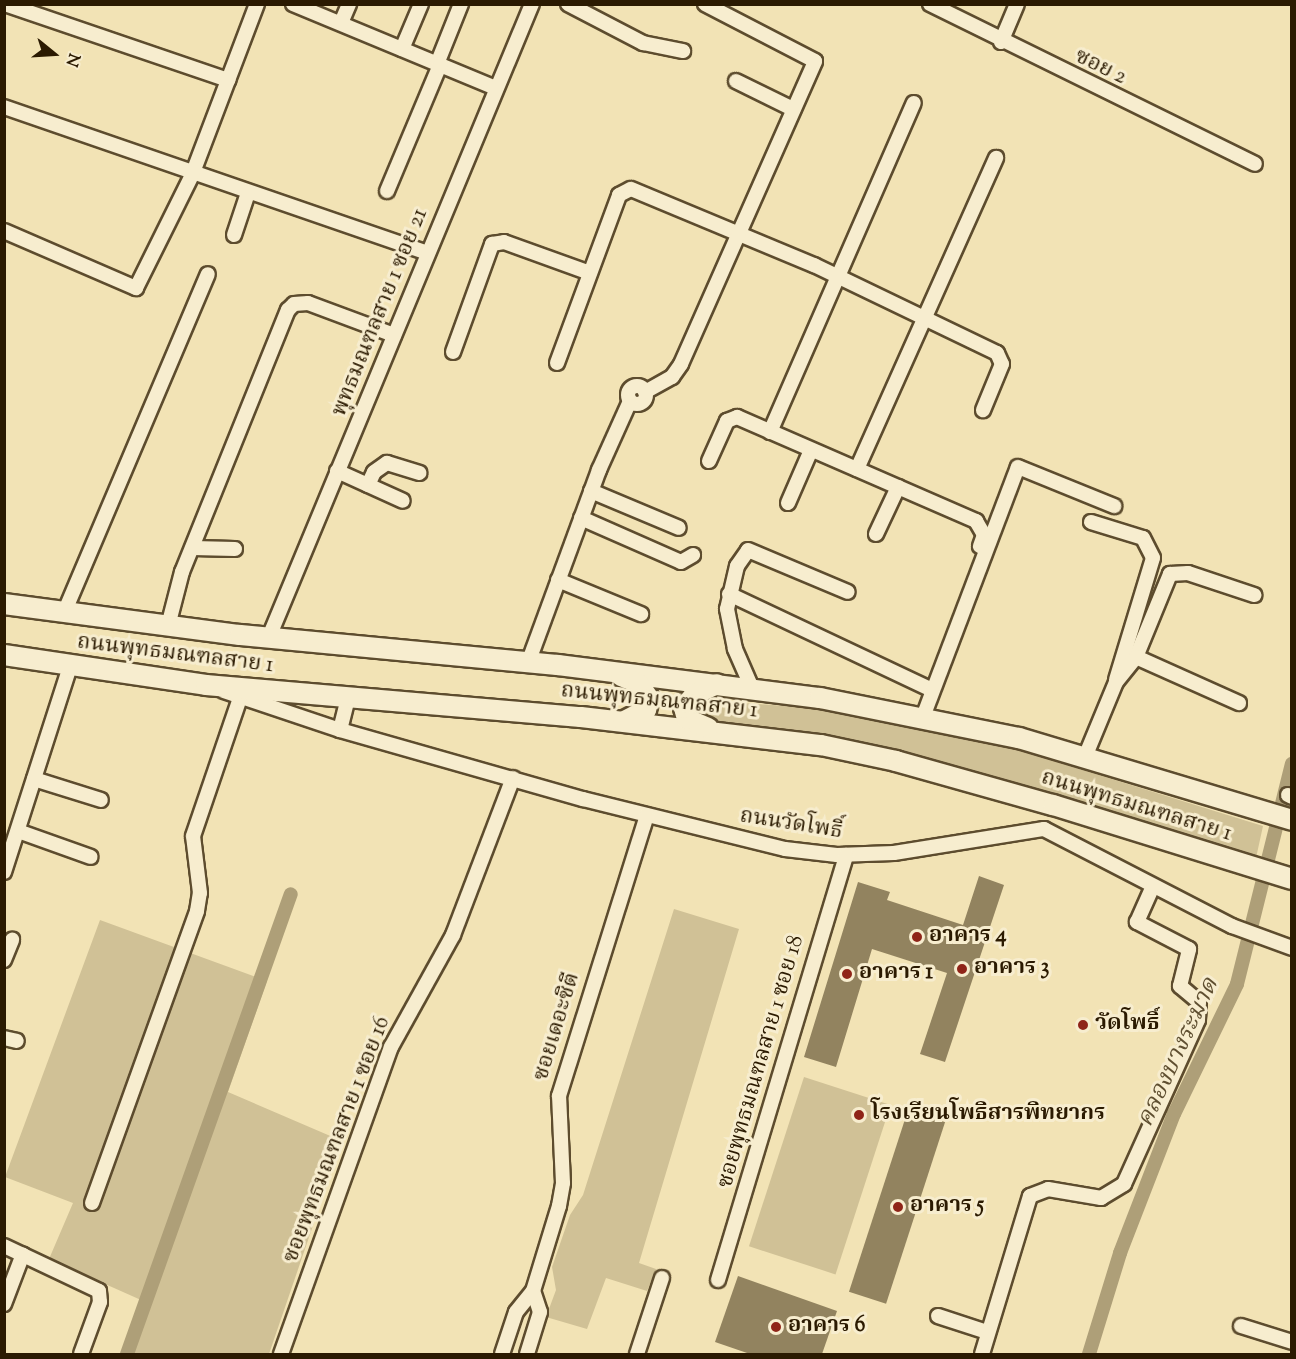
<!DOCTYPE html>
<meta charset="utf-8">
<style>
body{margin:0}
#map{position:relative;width:1296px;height:1359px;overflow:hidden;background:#f2e3b5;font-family:"Sorts Mill Goudy","Noto Serif Thai",serif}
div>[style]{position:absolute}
.green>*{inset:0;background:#d0c196;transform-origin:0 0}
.canal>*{height:14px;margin:-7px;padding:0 7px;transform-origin:7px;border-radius:7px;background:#ae9f78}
.building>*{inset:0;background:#92835f;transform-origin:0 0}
.roads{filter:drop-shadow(2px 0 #5d4c2e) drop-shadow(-2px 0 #5d4c2e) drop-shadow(0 2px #5d4c2e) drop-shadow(0 -2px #5d4c2e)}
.minor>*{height:14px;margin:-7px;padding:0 7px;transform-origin:7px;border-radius:7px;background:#f7edcf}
.minor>.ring{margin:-7px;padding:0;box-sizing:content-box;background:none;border:14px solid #f7edcf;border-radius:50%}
.secondary>*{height:20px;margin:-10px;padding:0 10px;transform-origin:10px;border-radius:10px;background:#f7edcf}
.dots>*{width:16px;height:16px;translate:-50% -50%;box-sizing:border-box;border:3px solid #f7edcf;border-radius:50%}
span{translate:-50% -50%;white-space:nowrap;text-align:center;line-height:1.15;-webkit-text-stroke:6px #f7edcf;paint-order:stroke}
.street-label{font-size:22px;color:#2b1a01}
.poi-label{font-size:22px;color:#2b1a01;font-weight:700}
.left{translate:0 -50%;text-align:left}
.water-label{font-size:24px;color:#5f4f31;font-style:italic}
.frame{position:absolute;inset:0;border:6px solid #2b1a01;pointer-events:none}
.north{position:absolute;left:24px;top:24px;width:60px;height:60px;-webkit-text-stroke:4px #f7edcf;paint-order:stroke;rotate:108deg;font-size:16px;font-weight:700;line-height:24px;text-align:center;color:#2b1a01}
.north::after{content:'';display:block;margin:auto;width:21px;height:27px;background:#2b1a01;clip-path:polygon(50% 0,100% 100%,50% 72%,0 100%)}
</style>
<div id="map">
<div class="green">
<div style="clip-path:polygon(703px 700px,825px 709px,986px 740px,1263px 826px,1256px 858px,1105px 809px,898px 751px,801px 733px,703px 721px,695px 718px,693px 707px)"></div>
<div style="clip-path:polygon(674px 909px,739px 929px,639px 1263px,656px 1269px,647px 1291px,606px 1278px,587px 1329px,546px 1317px,556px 1290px,552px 1267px,570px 1215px,583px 1195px)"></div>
<div style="clip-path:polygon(100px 920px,267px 981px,228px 1092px,342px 1141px,269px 1354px,121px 1354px,141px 1300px,49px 1259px,73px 1203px,5px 1177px)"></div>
<div style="left:804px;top:1077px;width:91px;height:178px;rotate:18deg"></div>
</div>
<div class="canal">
<div style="left:127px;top:1354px;width:488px;rotate:-70.4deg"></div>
<div style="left:1089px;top:1354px;width:106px;rotate:-72.9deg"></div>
<div style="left:1120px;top:1253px;width:149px;rotate:-68.8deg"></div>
<div style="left:1174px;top:1114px;width:144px;rotate:-64.1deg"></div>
<div style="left:1237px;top:984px;width:227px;rotate:-76deg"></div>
</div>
<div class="building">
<div style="clip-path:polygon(979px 876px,1004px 885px,945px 1062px,920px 1054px,947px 973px,872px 949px,836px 1067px,804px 1057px,858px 882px,890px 892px,887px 900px,963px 925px)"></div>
<div style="left:908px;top:1110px;width:39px;height:191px;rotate:18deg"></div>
<div style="clip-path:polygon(738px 1276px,837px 1311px,822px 1354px,750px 1354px,715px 1342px)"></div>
</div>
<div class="roads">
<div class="minor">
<div style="left:5px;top:4px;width:236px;rotate:18.8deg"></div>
<div style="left:293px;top:4px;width:220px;rotate:22.5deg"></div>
<div style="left:568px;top:4px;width:85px;rotate:27.5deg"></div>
<div style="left:643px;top:43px;width:41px;rotate:11.3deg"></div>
<div style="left:930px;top:4px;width:362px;rotate:26.2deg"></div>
<div style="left:341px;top:23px;width:21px;rotate:-67deg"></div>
<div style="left:1001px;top:42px;width:41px;rotate:-67.2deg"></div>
<div style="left:402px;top:49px;width:49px;rotate:-67.1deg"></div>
<div style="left:437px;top:64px;width:65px;rotate:-68.2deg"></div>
<div style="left:736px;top:81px;width:64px;rotate:26.2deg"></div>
<div style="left:4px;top:107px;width:447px;rotate:19deg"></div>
<div style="left:387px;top:191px;width:137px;rotate:-67.2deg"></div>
<div style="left:4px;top:231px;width:144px;rotate:23.4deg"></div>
<div style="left:136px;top:288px;width:126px;rotate:-63.6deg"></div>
<div style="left:192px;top:175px;width:183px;rotate:-69.2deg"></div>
<div style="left:234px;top:235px;width:44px;rotate:-71.6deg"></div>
<div style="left:453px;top:352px;width:115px;rotate:-70.1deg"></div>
<div style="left:492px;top:244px;width:12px;rotate:-9deg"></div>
<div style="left:504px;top:242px;width:91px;rotate:19.8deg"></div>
<div style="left:557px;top:363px;width:179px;rotate:-69.7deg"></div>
<div style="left:619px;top:195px;width:13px;rotate:-27deg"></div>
<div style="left:631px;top:189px;width:198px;rotate:22.6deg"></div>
<div style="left:814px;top:265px;width:203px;rotate:25.7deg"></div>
<div style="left:997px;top:353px;width:12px;rotate:66deg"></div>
<div style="left:1002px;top:364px;width:50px;rotate:112.4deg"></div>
<div class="ring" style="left:628px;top:386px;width:4px;height:4px"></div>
<div style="left:645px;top:392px;width:31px;rotate:-29deg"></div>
<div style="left:672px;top:377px;width:16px;rotate:-55deg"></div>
<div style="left:681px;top:364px;width:331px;rotate:-66.1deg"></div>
<div style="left:815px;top:61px;width:124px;rotate:-152.6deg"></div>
<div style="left:770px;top:432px;width:359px;rotate:-66.4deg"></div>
<div style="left:709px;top:461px;width:44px;rotate:-65.8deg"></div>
<div style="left:727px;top:421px;width:11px;rotate:-22deg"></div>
<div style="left:737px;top:417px;width:261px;rotate:23.5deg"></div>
<div style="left:976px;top:521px;width:16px;rotate:60deg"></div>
<div style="left:984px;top:535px;width:12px;rotate:110deg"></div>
<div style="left:857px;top:469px;width:341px;rotate:-65.9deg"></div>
<div style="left:337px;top:471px;width:72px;rotate:24.4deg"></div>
<div style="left:368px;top:485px;width:14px;rotate:-65deg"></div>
<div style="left:374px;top:472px;width:16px;rotate:-35deg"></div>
<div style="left:387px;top:463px;width:34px;rotate:17deg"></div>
<div style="left:591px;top:491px;width:95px;rotate:22.8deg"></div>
<div style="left:788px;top:503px;width:58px;rotate:-66.5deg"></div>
<div style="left:581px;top:518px;width:109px;rotate:23.7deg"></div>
<div style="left:681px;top:562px;width:14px;rotate:-30deg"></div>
<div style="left:1091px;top:522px;width:54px;rotate:17.1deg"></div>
<div style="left:1143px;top:538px;width:22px;rotate:63deg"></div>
<div style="left:1153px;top:558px;width:127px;rotate:106.9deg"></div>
<div style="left:876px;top:534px;width:52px;rotate:-64.9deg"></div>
<div style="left:193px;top:548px;width:42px;rotate:1.4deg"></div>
<div style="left:558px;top:580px;width:90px;rotate:22.3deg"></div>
<div style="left:729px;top:594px;width:225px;rotate:25.3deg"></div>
<div style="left:64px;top:613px;width:368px;rotate:-67deg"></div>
<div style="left:168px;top:626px;width:56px;rotate:-75.5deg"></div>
<div style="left:182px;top:572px;width:283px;rotate:-68deg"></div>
<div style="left:288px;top:310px;width:8px;rotate:-45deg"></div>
<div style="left:294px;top:304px;width:14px;rotate:-4deg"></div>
<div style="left:308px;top:303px;width:92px;rotate:20.4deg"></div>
<div style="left:269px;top:637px;width:685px;rotate:-67.44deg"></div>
<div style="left:1136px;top:657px;width:90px;rotate:-67.7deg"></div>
<div style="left:1170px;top:574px;width:18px;rotate:-3deg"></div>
<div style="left:1188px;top:573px;width:70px;rotate:18.4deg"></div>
<div style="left:528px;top:663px;width:206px;rotate:-69.8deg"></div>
<div style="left:599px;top:470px;width:76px;rotate:-65.8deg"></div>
<div style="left:752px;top:688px;width:43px;rotate:-113.6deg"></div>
<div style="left:735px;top:649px;width:41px;rotate:-101.3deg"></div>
<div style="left:727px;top:609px;width:44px;rotate:-76.9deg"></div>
<div style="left:737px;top:566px;width:19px;rotate:-55deg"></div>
<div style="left:748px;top:550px;width:108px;rotate:22.8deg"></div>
<div style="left:224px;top:691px;width:122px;rotate:18.6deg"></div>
<div style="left:340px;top:730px;width:253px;rotate:15.9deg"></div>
<div style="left:583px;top:799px;width:208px;rotate:13.9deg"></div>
<div style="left:785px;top:849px;width:52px;rotate:6.6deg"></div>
<div style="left:837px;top:855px;width:57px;rotate:-2deg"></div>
<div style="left:894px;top:853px;width:152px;rotate:-9.1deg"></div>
<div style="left:1044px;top:829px;width:212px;rotate:27.3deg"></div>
<div style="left:1232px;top:926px;width:64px;rotate:20.1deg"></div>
<div style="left:923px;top:717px;width:267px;rotate:-69.2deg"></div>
<div style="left:1018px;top:467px;width:104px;rotate:22.1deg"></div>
<div style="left:340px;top:730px;width:32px;rotate:-76deg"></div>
<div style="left:1085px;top:757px;width:81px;rotate:-67.5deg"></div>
<div style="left:1116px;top:682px;width:32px;rotate:-51deg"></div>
<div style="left:1136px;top:657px;width:113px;rotate:24.1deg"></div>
<div style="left:34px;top:779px;width:70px;rotate:17.4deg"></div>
<div style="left:1288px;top:795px;width:4px;rotate:27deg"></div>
<div style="left:18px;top:831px;width:77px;rotate:19.6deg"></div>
<div style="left:4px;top:872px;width:215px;rotate:-72.2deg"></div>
<div style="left:4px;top:960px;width:22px;rotate:-68deg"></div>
<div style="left:4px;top:1038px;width:13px;rotate:13deg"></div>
<div style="left:92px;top:1203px;width:310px;rotate:-70.2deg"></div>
<div style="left:197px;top:911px;width:18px;rotate:-81deg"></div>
<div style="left:200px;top:893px;width:57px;rotate:-97deg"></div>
<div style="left:193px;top:836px;width:146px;rotate:-71.2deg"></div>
<div style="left:4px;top:1246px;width:105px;rotate:25.3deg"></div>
<div style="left:99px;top:1291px;width:11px;rotate:85deg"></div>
<div style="left:100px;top:1302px;width:55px;rotate:110.1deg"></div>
<div style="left:718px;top:1280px;width:444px;rotate:-73.2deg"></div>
<div style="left:4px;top:1304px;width:53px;rotate:-69.2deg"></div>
<div style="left:938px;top:1316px;width:52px;rotate:18.1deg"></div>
<div style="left:1241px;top:1326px;width:53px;rotate:17.4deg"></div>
<div style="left:281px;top:1354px;width:326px;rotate:-70.3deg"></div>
<div style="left:391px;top:1047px;width:128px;rotate:-61deg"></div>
<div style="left:453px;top:935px;width:168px;rotate:-69.1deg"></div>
<div style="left:502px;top:1354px;width:44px;rotate:-71.6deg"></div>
<div style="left:516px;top:1312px;width:27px;rotate:-51deg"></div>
<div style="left:533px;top:1291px;width:89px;rotate:-73deg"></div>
<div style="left:559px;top:1206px;width:23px;rotate:-80deg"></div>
<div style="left:563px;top:1183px;width:87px;rotate:-92.6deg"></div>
<div style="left:559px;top:1096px;width:294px;rotate:-72.6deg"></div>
<div style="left:527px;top:1354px;width:44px;rotate:-72.8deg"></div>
<div style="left:540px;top:1312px;width:22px;rotate:-108deg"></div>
<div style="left:637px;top:1354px;width:80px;rotate:-71.8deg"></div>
<div style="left:982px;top:1354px;width:165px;rotate:-73.1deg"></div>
<div style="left:1030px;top:1196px;width:19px;rotate:-21deg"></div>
<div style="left:1048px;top:1189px;width:54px;rotate:9.6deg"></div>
<div style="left:1101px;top:1198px;width:27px;rotate:-31deg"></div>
<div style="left:1124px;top:1184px;width:180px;rotate:-65.7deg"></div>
<div style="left:1198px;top:1020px;width:18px;rotate:-87deg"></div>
<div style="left:1199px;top:1002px;width:25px;rotate:-140deg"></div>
<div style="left:1180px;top:986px;width:38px;rotate:-76deg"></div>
<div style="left:1189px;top:949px;width:59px;rotate:-152.6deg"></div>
<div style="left:1137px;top:922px;width:39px;rotate:-66deg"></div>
</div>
<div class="secondary">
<div style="left:4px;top:604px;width:238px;rotate:7.5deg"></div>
<div style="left:240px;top:635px;width:319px;rotate:5.4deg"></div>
<div style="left:558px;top:665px;width:264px;rotate:7.2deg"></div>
<div style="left:820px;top:698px;width:203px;rotate:11.4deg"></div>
<div style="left:1019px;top:738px;width:285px;rotate:16.7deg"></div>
<div style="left:4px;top:655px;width:204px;rotate:8.4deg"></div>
<div style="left:206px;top:685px;width:376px;rotate:4.9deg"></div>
<div style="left:581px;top:717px;width:242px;rotate:6.7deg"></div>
<div style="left:821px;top:745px;width:77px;rotate:12deg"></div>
<div style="left:896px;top:761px;width:163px;rotate:15.7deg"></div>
<div style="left:1053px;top:805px;width:250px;rotate:17.2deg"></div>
<div style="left:621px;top:676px;width:18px;rotate:22deg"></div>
<div style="left:638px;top:683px;width:19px;rotate:55deg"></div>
<div style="left:649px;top:699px;width:11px;rotate:105deg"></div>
<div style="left:646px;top:710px;width:25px;rotate:153deg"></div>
<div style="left:708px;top:728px;width:23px;rotate:-157deg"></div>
<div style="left:687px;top:719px;width:11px;rotate:-105deg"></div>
<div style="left:684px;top:708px;width:18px;rotate:-52deg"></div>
<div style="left:695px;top:694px;width:24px;rotate:-24deg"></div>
</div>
</div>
<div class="dots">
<div style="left:917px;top:937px;background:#8f2418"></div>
<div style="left:962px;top:969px;background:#8f2418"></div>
<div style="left:847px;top:974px;background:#8f2418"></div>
<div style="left:1083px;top:1025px;background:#8f2418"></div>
<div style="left:859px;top:1115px;background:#8f2418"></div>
<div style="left:898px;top:1207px;background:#8f2418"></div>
<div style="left:776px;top:1327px;background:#8f2418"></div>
</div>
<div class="street-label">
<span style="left:1100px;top:68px;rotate:26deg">ซอย 2</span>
<span style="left:381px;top:313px;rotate:-68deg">พุทธมณฑลสาย 1 ซอย 21</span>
<span style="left:175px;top:655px;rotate:7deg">ถนนพุทธมณฑลสาย 1</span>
<span style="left:659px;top:702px;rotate:6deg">ถนนพุทธมณฑลสาย 1</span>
<span style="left:1136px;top:807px;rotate:17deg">ถนนพุทธมณฑลสาย 1</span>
<span style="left:791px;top:825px;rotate:9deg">ถนนวัดโพธิ์</span>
<span style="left:558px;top:1027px;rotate:-73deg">ซอยเดอะซิตี</span>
<span style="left:762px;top:1062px;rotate:-74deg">ซอยพุทธมณฑลสาย 1 ซอย 18</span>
<span style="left:338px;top:1140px;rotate:-69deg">ซอยพุทธมณฑลสาย 1 ซอย 16</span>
</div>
<div class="poi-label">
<span class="left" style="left:929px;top:937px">อาคาร 4</span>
<span class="left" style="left:974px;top:969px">อาคาร 3</span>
<span class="left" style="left:859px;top:974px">อาคาร 1</span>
<span class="left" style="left:1095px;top:1025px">วัดโพธิ์</span>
<span class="left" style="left:871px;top:1115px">โรงเรียนโพธิสารพิทยากร</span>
<span class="left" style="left:910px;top:1207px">อาคาร 5</span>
<span class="left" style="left:788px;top:1327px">อาคาร 6</span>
</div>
<div class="water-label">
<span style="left:1179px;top:1053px;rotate:-65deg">คลองบางระมาด</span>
</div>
<div class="frame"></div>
<div class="north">N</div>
</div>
